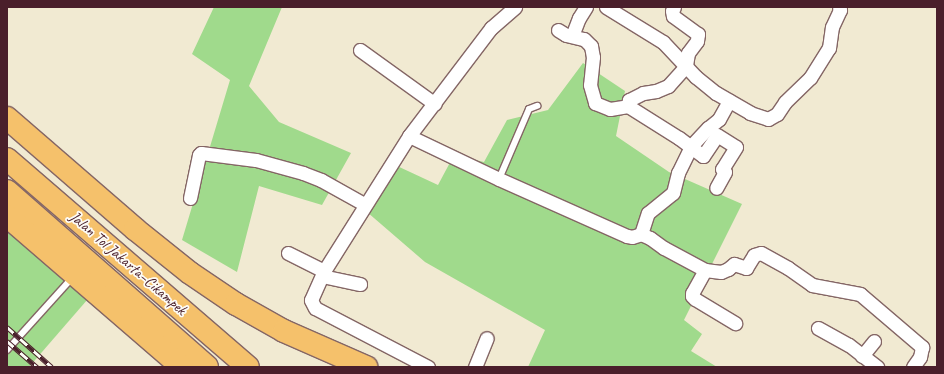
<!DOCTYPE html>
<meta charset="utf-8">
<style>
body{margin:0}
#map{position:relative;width:944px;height:374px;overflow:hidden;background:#f1ead2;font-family:Caveat,sans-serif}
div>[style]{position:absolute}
.green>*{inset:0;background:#a0da8c}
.roads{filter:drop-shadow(1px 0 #846665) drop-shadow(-1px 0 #846665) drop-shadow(0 1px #846665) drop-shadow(0 -1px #846665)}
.lane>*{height:6px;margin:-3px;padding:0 3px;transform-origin:3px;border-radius:3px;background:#fff}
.street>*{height:13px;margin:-6.5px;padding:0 6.5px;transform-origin:6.5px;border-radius:6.5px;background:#fff}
.highway>*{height:22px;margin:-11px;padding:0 11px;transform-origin:11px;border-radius:11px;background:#f5c16b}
.rail>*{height:4.5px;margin-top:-2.25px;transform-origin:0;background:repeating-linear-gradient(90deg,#fdfcf7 0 9px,#4a1f2b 0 18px);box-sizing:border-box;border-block:1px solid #4a1f2b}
span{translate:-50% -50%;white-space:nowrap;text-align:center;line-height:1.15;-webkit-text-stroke:3.5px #fdfcf7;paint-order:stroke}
.street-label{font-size:16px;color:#4a1f2b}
.frame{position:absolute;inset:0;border:8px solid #4a1f2b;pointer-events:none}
</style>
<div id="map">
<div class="green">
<div style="clip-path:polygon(214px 7px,282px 7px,249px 86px,279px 122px,351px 153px,322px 205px,259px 186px,237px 272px,182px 240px,230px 80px,192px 54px)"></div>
<div style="clip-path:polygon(583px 63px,625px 91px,616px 136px,669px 172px,742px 204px,684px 320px,702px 334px,691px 351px,717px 367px,528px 367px,545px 330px,425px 262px,367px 212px,395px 165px,438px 185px,454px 155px,484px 162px,507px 120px,548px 110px)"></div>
<div style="clip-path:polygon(7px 216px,94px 292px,29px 367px,7px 367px)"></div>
</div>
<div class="roads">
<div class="lane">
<div style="left:499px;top:179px;width:76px;rotate:-66.8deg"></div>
<div style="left:529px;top:109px;width:9px;rotate:-21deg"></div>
<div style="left:7px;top:350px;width:97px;rotate:-47.9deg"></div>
</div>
<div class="street">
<div style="left:606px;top:7px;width:67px;rotate:31.6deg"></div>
<div style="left:663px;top:42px;width:48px;rotate:46.7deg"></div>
<div style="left:696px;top:77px;width:26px;rotate:39deg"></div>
<div style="left:716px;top:93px;width:39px;rotate:30deg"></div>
<div style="left:750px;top:113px;width:19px;rotate:18deg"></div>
<div style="left:768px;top:119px;width:10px;rotate:-29deg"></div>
<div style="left:777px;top:114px;width:14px;rotate:-56deg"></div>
<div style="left:785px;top:102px;width:35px;rotate:-44deg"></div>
<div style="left:810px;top:78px;width:36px;rotate:-58deg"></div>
<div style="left:829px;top:48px;width:21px;rotate:-82deg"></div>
<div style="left:832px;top:27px;width:19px;rotate:-65deg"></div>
<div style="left:840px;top:10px;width:3px;rotate:-108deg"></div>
<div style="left:674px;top:7px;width:4px;rotate:117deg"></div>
<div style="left:672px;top:11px;width:5px;rotate:79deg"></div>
<div style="left:673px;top:16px;width:31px;rotate:36deg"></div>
<div style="left:698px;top:34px;width:7px;rotate:98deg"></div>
<div style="left:697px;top:41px;width:15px;rotate:127deg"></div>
<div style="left:688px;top:53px;width:13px;rotate:99deg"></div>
<div style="left:686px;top:66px;width:27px;rotate:132deg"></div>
<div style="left:668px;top:86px;width:13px;rotate:157deg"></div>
<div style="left:656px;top:91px;width:13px;rotate:171deg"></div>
<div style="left:643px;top:93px;width:16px;rotate:153deg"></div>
<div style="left:629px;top:100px;width:6px;rotate:99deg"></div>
<div style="left:628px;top:106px;width:60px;rotate:32.1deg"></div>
<div style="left:679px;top:138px;width:30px;rotate:37deg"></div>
<div style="left:703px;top:156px;width:25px;rotate:-56deg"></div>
<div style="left:717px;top:135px;width:22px;rotate:32deg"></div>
<div style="left:736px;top:147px;width:26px;rotate:122deg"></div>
<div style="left:722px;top:169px;width:4px;rotate:45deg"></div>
<div style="left:725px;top:172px;width:18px;rotate:119deg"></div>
<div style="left:558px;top:30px;width:9px;rotate:32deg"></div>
<div style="left:566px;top:35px;width:18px;rotate:13deg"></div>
<div style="left:584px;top:39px;width:10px;rotate:45deg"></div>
<div style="left:591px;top:46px;width:11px;rotate:80deg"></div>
<div style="left:593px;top:57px;width:28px;rotate:96deg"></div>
<div style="left:590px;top:85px;width:19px;rotate:74deg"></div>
<div style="left:595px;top:103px;width:16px;rotate:22deg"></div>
<div style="left:610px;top:109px;width:18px;rotate:-9deg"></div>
<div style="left:572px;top:36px;width:19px;rotate:-69deg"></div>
<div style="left:579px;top:18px;width:13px;rotate:-58deg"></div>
<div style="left:360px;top:50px;width:92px;rotate:35.8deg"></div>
<div style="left:409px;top:136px;width:100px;rotate:25.5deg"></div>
<div style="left:499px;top:179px;width:140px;rotate:24deg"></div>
<div style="left:627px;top:236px;width:5px;rotate:11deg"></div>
<div style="left:632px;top:237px;width:9px;rotate:-18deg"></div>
<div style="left:641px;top:234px;width:10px;rotate:24deg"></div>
<div style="left:650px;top:238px;width:17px;rotate:36deg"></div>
<div style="left:664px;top:248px;width:47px;rotate:28.2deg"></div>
<div style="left:705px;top:270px;width:16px;rotate:7deg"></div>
<div style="left:721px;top:272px;width:8px;rotate:-23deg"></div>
<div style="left:728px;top:269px;width:8px;rotate:-40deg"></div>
<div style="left:734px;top:264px;width:13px;rotate:18deg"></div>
<div style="left:746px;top:268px;width:15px;rotate:-58deg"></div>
<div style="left:754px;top:255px;width:7px;rotate:-16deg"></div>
<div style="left:761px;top:253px;width:31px;rotate:29deg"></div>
<div style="left:788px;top:268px;width:29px;rotate:35deg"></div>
<div style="left:812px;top:285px;width:49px;rotate:10.6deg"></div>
<div style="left:860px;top:294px;width:82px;rotate:40.5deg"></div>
<div style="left:922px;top:347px;width:10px;rotate:101deg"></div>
<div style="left:920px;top:357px;width:12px;rotate:125deg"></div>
<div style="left:190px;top:198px;width:44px;rotate:-78.2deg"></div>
<div style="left:199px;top:155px;width:3px;rotate:-45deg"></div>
<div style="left:201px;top:153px;width:55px;rotate:7.3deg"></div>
<div style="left:256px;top:160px;width:49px;rotate:15.5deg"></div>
<div style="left:303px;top:173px;width:19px;rotate:21deg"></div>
<div style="left:321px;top:180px;width:49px;rotate:29.2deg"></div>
<div style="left:641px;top:234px;width:22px;rotate:-72deg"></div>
<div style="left:648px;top:213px;width:32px;rotate:-39deg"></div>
<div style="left:673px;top:193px;width:21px;rotate:-76deg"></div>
<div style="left:678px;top:173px;width:30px;rotate:-64deg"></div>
<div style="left:691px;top:146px;width:25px;rotate:-47deg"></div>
<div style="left:708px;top:128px;width:14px;rotate:-39deg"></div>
<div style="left:719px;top:119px;width:21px;rotate:-61deg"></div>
<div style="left:288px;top:253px;width:40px;rotate:26.6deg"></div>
<div style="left:705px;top:270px;width:26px;rotate:119deg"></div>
<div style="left:692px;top:293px;width:3px;rotate:90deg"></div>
<div style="left:692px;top:296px;width:4px;rotate:45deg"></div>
<div style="left:695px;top:299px;width:47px;rotate:31deg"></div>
<div style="left:322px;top:276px;width:39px;rotate:12deg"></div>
<div style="left:818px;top:328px;width:35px;rotate:29deg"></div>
<div style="left:849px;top:345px;width:36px;rotate:38deg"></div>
<div style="left:862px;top:356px;width:19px;rotate:-51deg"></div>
<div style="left:428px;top:367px;width:127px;rotate:-152.4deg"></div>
<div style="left:315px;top:308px;width:9px;rotate:-117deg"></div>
<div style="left:311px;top:300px;width:32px;rotate:-66deg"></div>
<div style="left:324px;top:271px;width:160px;rotate:-57.8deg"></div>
<div style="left:409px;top:136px;width:136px;rotate:-52.8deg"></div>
<div style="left:491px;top:28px;width:32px;rotate:-41deg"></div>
<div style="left:475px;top:367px;width:31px;rotate:-68deg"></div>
</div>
<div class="highway">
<div style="left:7px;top:118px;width:169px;rotate:40.9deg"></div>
<div style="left:135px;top:229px;width:70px;rotate:38.7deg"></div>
<div style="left:190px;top:273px;width:55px;rotate:34deg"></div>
<div style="left:236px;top:304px;width:55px;rotate:29.4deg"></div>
<div style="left:284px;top:331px;width:90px;rotate:23.7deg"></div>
<div style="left:7px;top:159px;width:318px;rotate:40.8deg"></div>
<div style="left:7px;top:191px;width:266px;rotate:41.3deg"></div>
<div style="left:7px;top:216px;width:231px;rotate:40.8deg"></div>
</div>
</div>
<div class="rail">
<div style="left:7px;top:327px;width:60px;rotate:41.6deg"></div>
<div style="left:7px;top:341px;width:40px;rotate:41deg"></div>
</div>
<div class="street-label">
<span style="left:128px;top:263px;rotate:41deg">Jalan Tol Jakarta–Cikampek</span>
</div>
<div class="frame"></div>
</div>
